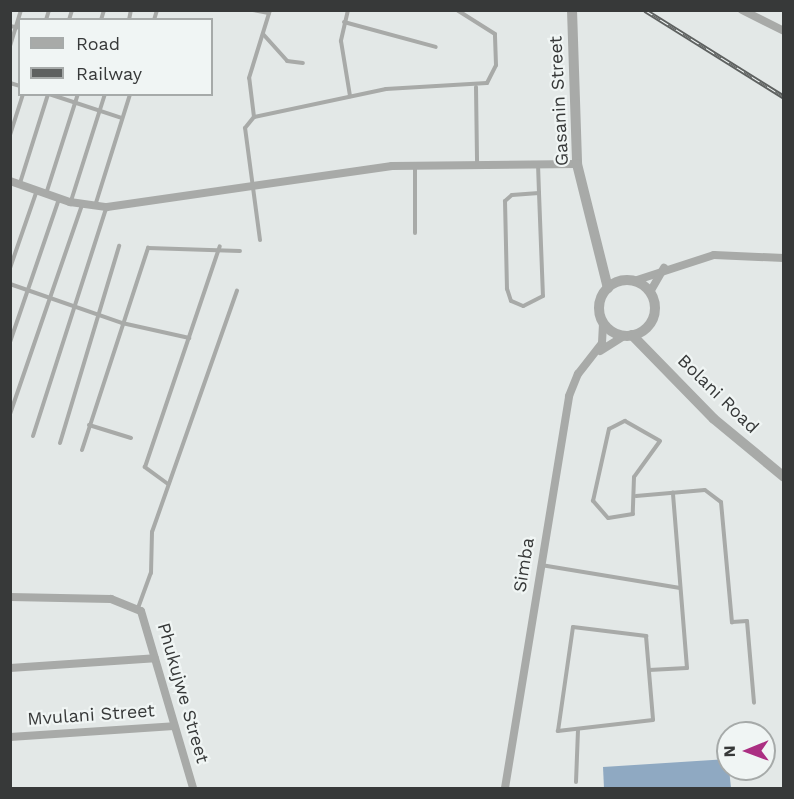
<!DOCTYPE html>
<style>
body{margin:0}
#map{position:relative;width:794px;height:799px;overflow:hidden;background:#e3e8e7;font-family:"Work Sans",sans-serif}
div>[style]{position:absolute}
.water>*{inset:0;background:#8fa9c2}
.service>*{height:4px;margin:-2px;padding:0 2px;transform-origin:2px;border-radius:2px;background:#a8aaa8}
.minor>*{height:8px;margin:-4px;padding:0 4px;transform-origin:4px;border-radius:4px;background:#a8aaa8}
.tertiary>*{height:10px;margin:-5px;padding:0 5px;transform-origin:5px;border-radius:5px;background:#a8aaa8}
.tertiary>.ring{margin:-5px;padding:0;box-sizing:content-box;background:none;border:10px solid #a8aaa8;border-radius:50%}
.rail>*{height:5px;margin-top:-2.5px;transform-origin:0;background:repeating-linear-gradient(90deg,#f0f5f4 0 9px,#5e6160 0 18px);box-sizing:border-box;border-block:2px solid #5e6160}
span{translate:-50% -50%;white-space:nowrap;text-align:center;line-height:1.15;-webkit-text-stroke:4.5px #f0f5f4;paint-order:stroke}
.street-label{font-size:18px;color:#373939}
.frame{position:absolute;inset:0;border:12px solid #373939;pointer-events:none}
.legend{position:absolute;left:18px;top:18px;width:195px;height:78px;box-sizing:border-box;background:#f0f5f4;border:2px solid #a6aaa9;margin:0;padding:8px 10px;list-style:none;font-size:18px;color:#373939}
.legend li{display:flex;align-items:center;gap:12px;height:30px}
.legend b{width:30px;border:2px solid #a6aaa9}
.north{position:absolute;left:716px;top:721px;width:60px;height:60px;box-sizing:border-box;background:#f0f5f4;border:2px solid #a6aaa9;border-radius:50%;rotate:269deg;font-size:16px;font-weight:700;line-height:24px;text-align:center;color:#373939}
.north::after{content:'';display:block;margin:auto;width:21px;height:27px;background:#ab2f82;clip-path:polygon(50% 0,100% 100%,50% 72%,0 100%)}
</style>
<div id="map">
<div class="water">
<div style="clip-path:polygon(728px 759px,731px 788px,604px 788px,603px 767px)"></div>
</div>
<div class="service">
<div style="left:253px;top:10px;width:16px;rotate:11deg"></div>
<div style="left:348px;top:10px;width:32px;rotate:103deg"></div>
<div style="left:341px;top:41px;width:56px;rotate:80.7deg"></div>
<div style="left:46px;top:20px;width:10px;rotate:-73deg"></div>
<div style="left:69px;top:20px;width:10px;rotate:-73deg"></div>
<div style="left:101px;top:20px;width:10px;rotate:-73deg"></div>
<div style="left:129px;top:20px;width:10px;rotate:-79deg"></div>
<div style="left:154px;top:20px;width:10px;rotate:-73deg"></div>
<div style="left:344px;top:22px;width:95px;rotate:15.2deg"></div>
<div style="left:10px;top:26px;width:10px;rotate:11deg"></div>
<div style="left:263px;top:34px;width:36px;rotate:48deg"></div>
<div style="left:287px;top:61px;width:16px;rotate:7deg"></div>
<div style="left:10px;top:46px;width:38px;rotate:-73deg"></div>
<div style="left:10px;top:83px;width:10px;rotate:17deg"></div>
<div style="left:476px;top:87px;width:75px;rotate:89.2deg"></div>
<div style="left:49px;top:94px;width:77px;rotate:18.2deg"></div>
<div style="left:254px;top:117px;width:135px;rotate:-12deg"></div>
<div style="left:386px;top:89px;width:101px;rotate:-3.4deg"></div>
<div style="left:487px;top:83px;width:20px;rotate:-63deg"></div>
<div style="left:496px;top:65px;width:31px;rotate:-92deg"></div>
<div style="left:495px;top:34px;width:45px;rotate:-147.7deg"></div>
<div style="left:10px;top:135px;width:43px;rotate:-72.4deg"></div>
<div style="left:538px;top:164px;width:29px;rotate:88deg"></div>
<div style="left:539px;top:193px;width:103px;rotate:87.8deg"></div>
<div style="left:543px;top:296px;width:22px;rotate:153deg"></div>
<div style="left:523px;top:306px;width:13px;rotate:-157deg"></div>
<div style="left:511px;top:301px;width:13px;rotate:-108deg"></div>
<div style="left:507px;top:289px;width:88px;rotate:-91.3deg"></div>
<div style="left:505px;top:201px;width:9px;rotate:-41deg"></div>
<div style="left:512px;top:195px;width:27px;rotate:-4deg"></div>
<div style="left:415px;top:167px;width:66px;rotate:90deg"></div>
<div style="left:20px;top:183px;width:93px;rotate:-72.5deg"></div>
<div style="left:46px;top:194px;width:105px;rotate:-72.3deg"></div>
<div style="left:71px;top:201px;width:112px;rotate:-72.4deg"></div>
<div style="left:95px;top:206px;width:117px;rotate:-72.6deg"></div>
<div style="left:260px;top:240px;width:113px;rotate:-97.6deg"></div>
<div style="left:245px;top:128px;width:14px;rotate:-51deg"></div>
<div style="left:254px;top:117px;width:39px;rotate:-97deg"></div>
<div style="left:249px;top:78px;width:71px;rotate:-72.8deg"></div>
<div style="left:10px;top:268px;width:83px;rotate:-70.9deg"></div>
<div style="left:10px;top:284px;width:119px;rotate:19.2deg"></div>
<div style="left:122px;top:323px;width:69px;rotate:12.6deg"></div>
<div style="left:10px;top:342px;width:151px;rotate:-71.1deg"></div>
<div style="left:10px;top:414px;width:221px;rotate:-71deg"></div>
<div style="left:625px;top:421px;width:40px;rotate:29.7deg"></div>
<div style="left:660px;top:441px;width:44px;rotate:125.8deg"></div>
<div style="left:634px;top:477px;width:37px;rotate:92deg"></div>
<div style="left:633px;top:514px;width:25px;rotate:171deg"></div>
<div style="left:608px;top:518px;width:23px;rotate:-131deg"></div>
<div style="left:593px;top:501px;width:74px;rotate:-77.5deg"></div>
<div style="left:609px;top:429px;width:18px;rotate:-27deg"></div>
<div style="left:89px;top:425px;width:44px;rotate:17.2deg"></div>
<div style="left:33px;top:436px;width:239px;rotate:-72.2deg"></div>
<div style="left:60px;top:443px;width:206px;rotate:-73.3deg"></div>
<div style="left:82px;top:450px;width:213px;rotate:-71.9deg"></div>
<div style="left:148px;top:248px;width:92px;rotate:1.9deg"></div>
<div style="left:168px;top:484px;width:29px;rotate:-144deg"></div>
<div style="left:145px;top:467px;width:233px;rotate:-71.3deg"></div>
<div style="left:636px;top:496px;width:69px;rotate:-5deg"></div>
<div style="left:705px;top:490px;width:20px;rotate:37deg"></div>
<div style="left:721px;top:502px;width:121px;rotate:84.8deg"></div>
<div style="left:732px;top:622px;width:15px;rotate:-4deg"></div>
<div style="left:747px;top:621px;width:82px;rotate:85.1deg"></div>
<div style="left:541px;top:565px;width:141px;rotate:9.4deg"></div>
<div style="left:138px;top:608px;width:37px;rotate:-70deg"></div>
<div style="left:151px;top:573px;width:41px;rotate:-88.6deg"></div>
<div style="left:152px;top:532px;width:256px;rotate:-70.6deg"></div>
<div style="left:573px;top:627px;width:74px;rotate:7deg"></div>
<div style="left:646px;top:636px;width:84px;rotate:85.2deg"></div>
<div style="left:653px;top:720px;width:96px;rotate:173.4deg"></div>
<div style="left:558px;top:731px;width:105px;rotate:-81.8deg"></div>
<div style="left:649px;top:670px;width:38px;rotate:-3deg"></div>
<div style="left:687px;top:668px;width:176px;rotate:-94.6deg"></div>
<div style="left:576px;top:782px;width:53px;rotate:-87.8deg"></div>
</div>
<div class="minor">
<div style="left:742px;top:10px;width:47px;rotate:26.6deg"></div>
<div style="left:10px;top:181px;width:64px;rotate:19.3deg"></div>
<div style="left:70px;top:202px;width:37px;rotate:8deg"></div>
<div style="left:107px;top:207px;width:288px;rotate:-8.2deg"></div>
<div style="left:392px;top:166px;width:185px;rotate:-0.6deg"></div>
<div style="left:634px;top:281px;width:84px;rotate:-18deg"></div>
<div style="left:714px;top:255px;width:70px;rotate:2.5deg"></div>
<div style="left:650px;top:292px;width:28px;rotate:-60deg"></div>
<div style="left:600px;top:351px;width:28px;rotate:-32deg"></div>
<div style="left:10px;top:597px;width:101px;rotate:1.1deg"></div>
<div style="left:111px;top:599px;width:32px;rotate:22deg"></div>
<div style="left:141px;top:611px;width:184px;rotate:73.6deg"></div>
<div style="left:10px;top:668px;width:145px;rotate:-3.9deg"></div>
<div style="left:10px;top:737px;width:164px;rotate:-3.8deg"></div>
<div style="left:505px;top:788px;width:397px;rotate:-80.7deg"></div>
<div style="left:569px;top:396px;width:24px;rotate:-68deg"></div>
<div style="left:578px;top:374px;width:39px;rotate:-52deg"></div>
<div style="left:602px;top:343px;width:21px;rotate:-87deg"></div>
</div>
<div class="tertiary">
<div style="left:572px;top:10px;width:154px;rotate:88.1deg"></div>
<div style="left:577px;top:164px;width:128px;rotate:76deg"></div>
<div class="ring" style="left:599px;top:280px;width:46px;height:46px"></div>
<div style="left:632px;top:335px;width:117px;rotate:45.7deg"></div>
<div style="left:714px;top:419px;width:91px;rotate:39.6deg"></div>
</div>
<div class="rail">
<div style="left:645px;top:10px;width:164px;rotate:32deg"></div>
</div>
<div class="street-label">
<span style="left:559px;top:101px;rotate:-93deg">Gasanin Street</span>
<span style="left:718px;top:394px;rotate:44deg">Bolani Road</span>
<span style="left:524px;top:565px;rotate:-81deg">Simba</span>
<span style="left:183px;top:693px;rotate:74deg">Phukujwe Street</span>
<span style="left:91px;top:715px;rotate:-4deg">Mvulani Street</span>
</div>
<div class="frame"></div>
<ul class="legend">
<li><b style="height:8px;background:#a8aaa8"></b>Road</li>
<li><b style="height:8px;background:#5e6160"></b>Railway</li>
</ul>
<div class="north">N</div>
</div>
